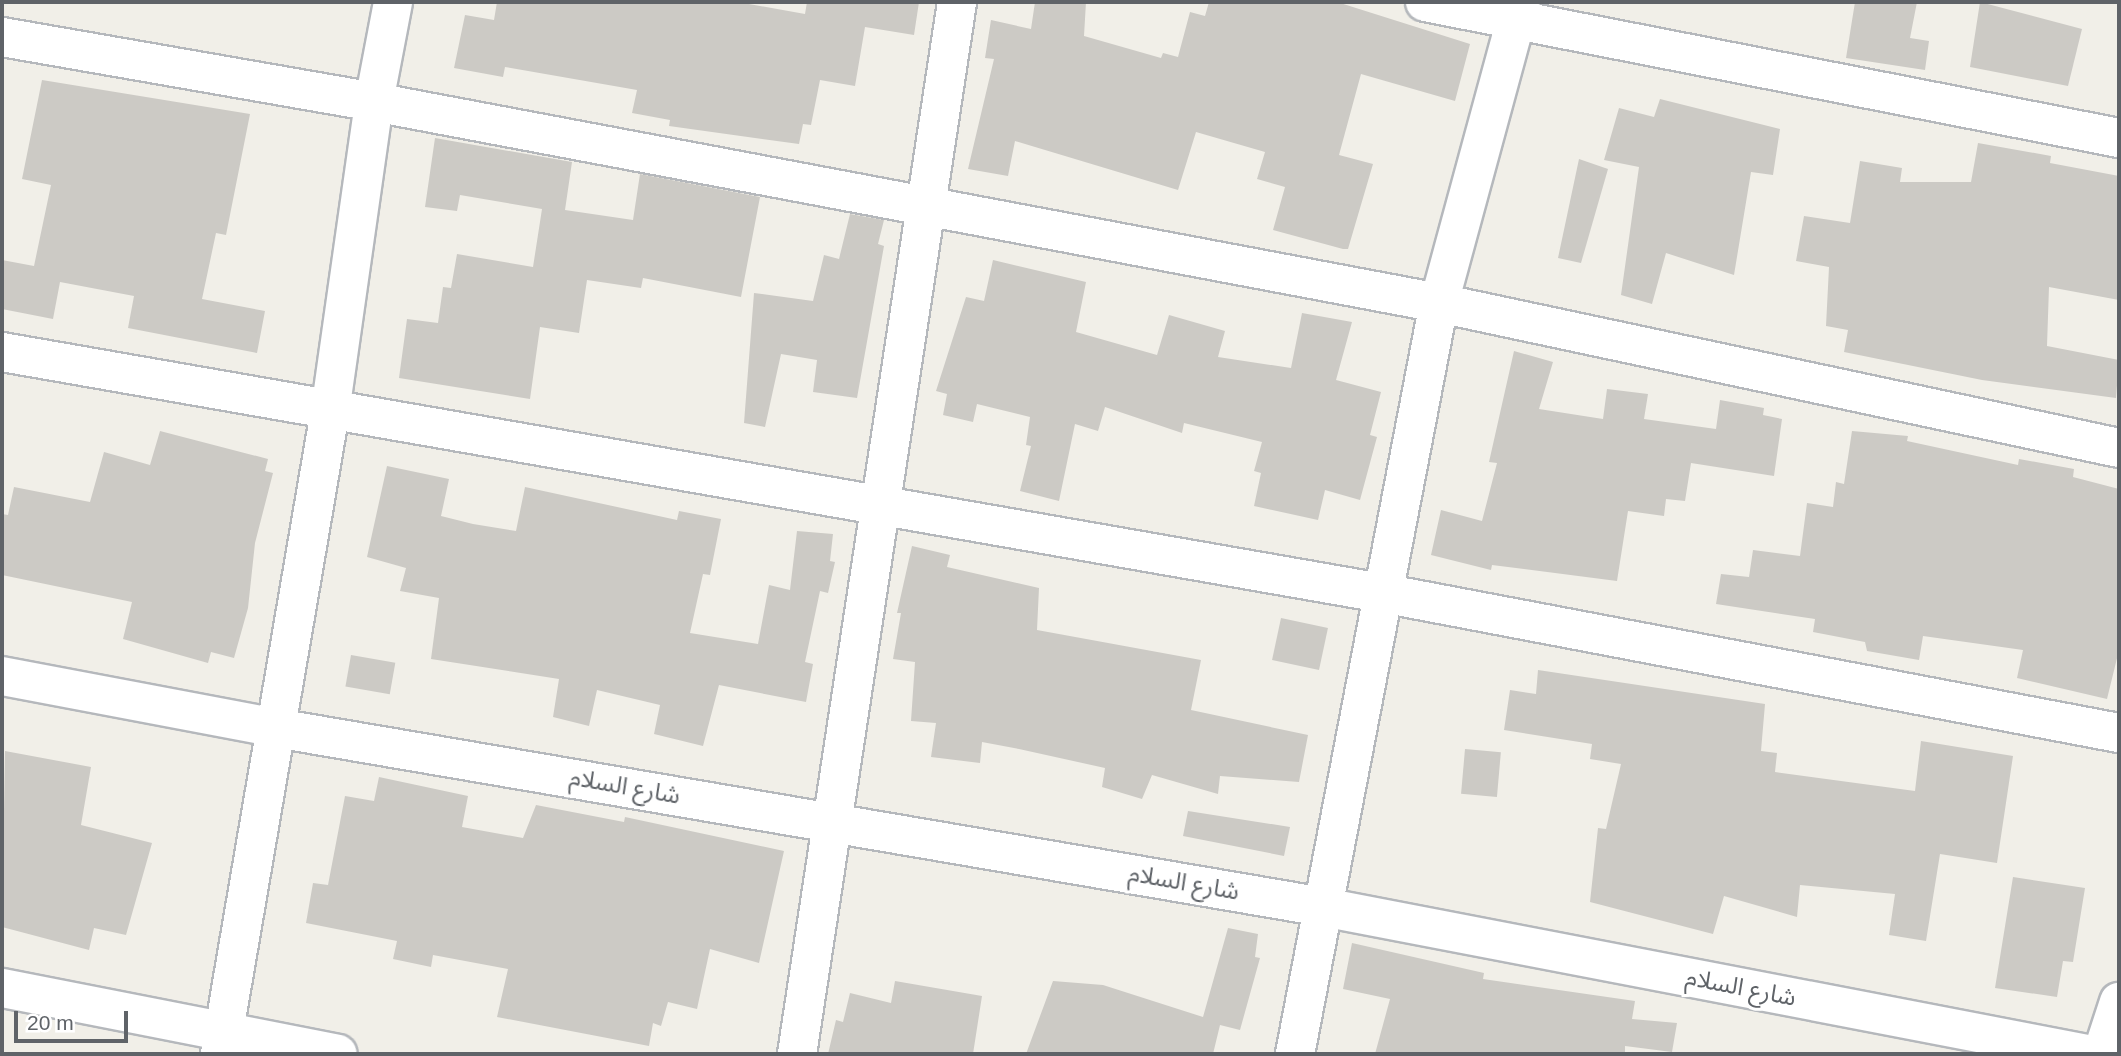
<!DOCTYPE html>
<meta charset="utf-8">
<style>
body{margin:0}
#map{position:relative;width:2121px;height:1056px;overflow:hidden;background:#f1efe8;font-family:Arial,"Noto Sans Arabic",sans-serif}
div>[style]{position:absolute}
.building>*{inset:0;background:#cccac5;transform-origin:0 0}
.roads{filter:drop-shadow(2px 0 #b5b8bc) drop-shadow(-2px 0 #b5b8bc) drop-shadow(0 2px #b5b8bc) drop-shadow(0 -2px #b5b8bc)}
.minor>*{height:38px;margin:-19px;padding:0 19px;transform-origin:19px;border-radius:19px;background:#fff}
span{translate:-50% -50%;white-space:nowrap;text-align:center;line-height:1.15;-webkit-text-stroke:6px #fff;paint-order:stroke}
.street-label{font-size:24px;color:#5f6368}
.frame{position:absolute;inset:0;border:4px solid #5f6368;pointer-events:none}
.scale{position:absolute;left:14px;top:1011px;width:114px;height:32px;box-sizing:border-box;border:4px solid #5f6368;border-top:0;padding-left:9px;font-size:21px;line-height:24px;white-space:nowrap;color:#5f6368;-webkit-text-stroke:5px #fff;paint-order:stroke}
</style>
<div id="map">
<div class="building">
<div style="clip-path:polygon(497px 2px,738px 2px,805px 14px,807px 2px,919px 2px,914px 35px,865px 27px,855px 86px,820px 80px,811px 125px,803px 124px,799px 144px,669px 126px,670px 120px,632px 113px,637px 90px,505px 67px,503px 77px,454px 68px,465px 15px,494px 20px)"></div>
<div style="clip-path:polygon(1035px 2px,1086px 2px,1084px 36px,1161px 58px,1163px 53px,1178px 57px,1190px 12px,1205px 16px,1209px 2px,1337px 2px,1470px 44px,1455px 101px,1361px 74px,1339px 155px,1373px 164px,1348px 249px,1343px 249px,1273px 230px,1285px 187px,1257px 179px,1265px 152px,1196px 132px,1178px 190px,1015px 141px,1008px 176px,968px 169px,994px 59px,985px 58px,991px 20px,1031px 29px)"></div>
<div style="clip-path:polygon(1855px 2px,1917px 2px,1910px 38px,1929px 41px,1925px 70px,1846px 58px)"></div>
<div style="clip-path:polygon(1980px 2px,2082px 29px,2068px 86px,1970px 67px)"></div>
<div style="clip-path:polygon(42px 80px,250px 114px,226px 235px,216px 233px,202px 299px,265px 311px,257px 353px,128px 328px,134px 296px,60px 282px,53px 319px,2px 309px,2px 260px,34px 266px,51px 185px,22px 179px)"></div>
<div style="clip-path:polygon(1660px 99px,1780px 129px,1773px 175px,1751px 172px,1734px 275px,1666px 253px,1652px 304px,1621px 295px,1639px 167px,1604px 160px,1619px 108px,1654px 117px)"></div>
<div style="clip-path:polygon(435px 138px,572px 162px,565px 210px,633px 220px,640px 174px,760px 197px,741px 297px,643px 278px,641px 288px,587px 280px,579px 333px,540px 327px,530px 399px,399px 378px,407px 319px,438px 323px,443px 287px,451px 288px,457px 254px,533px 267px,542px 209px,460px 195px,457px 211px,425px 207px)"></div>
<div style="clip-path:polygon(1978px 143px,2051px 156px,2050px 163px,2119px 176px,2119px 300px,2049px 287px,2047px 346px,2119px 360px,2116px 398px,1982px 380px,1844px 352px,1848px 330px,1826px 326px,1829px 267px,1796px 261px,1804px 216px,1850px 223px,1860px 161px,1902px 168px,1900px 182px,1971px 182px)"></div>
<div style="clip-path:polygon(1579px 159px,1608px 169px,1581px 263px,1558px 258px)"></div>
<div style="clip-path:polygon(850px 214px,884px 220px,878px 244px,884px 246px,857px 398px,813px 392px,817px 360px,781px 354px,765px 427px,744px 423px,754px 293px,813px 301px,824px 255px,839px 259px)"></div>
<div style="clip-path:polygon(993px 260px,1086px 282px,1076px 332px,1157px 355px,1169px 315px,1225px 331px,1218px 357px,1291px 368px,1302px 313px,1352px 322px,1336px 380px,1381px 392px,1370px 435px,1377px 437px,1360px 500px,1325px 490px,1318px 520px,1254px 506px,1261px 473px,1254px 471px,1262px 442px,1184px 423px,1182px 433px,1105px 407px,1098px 431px,1075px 424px,1059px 501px,1020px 491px,1031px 446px,1026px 445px,1030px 417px,977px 404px,973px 422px,943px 415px,947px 394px,936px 391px,966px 297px,984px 301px)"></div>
<div style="clip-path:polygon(1514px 351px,1553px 362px,1539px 409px,1603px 419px,1607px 389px,1648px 394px,1644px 419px,1716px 429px,1720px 400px,1764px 408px,1763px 415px,1782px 419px,1774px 476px,1691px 463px,1685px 501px,1666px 499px,1664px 516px,1628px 511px,1617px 581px,1492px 565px,1491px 570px,1431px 555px,1441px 510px,1482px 521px,1497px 463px,1489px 462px)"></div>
<div style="clip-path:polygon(160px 431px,268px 459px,265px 471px,273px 473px,255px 543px,248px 608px,234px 658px,211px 652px,208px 663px,123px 639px,132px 602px,2px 575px,2px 514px,8px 515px,14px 487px,90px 502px,104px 452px,150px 465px)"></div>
<div style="clip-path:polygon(1852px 431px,1908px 436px,1907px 441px,2018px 465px,2019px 459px,2074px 469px,2073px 477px,2119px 489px,2119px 650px,2107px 699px,2017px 678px,2023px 650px,1923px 636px,1919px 660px,1867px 651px,1865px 642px,1813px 632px,1815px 619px,1716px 604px,1721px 574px,1749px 577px,1753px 550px,1800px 556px,1807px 503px,1833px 507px,1836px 482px,1844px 484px)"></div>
<div style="clip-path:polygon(387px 466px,449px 479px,441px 516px,473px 524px,516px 531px,525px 487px,677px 520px,679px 511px,721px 519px,710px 575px,703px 574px,690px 633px,758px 644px,769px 585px,790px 590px,797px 531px,833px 534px,830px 561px,835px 562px,828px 593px,820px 591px,805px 662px,813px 664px,806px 702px,719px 685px,703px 746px,654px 734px,660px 705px,597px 690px,589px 726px,553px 717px,559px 679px,431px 659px,439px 598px,400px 591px,406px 568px,367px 557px)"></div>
<div style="clip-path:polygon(912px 546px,950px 555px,947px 567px,1039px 588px,1037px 630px,1201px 660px,1191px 710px,1308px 735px,1299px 782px,1220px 776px,1218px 794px,1152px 775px,1142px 799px,1102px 787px,1105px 768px,1019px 749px,982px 742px,980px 763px,931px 757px,936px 723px,911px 721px,915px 662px,893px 659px,901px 613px,897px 613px)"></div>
<div style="left:1281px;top:618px;width:48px;height:43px;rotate:12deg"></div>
<div style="left:351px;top:655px;width:45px;height:32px;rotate:10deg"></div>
<div style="clip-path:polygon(1538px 670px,1765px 704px,1761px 751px,1777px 753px,1775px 772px,1915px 791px,1921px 741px,2013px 756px,1997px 863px,1940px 854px,1926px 941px,1889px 935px,1895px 894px,1800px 885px,1797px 917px,1724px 896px,1713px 934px,1590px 902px,1598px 828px,1606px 829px,1621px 764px,1590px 759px,1592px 744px,1504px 730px,1510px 690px,1536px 694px)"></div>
<div style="left:1465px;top:749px;width:36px;height:45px;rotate:5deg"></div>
<div style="clip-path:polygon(5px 751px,91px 767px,81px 825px,152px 843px,126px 935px,94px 928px,89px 950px,2px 927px)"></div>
<div style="clip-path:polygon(379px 777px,468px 796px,462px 827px,523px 838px,536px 805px,624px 822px,625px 817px,784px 851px,759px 963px,710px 949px,697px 1009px,668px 1002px,661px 1026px,653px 1023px,649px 1046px,497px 1017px,508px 969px,433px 955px,431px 967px,393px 959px,397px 941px,306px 923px,313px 883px,328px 885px,345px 796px,374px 801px)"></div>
<div style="clip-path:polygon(1188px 811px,1290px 827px,1284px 856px,1183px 836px)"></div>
<div style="clip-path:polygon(2013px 877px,2085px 888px,2073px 962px,2063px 961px,2057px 997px,1995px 988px)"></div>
<div style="clip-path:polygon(1228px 928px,1258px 934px,1255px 957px,1260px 958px,1240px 1030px,1220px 1025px,1213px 1054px,1026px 1054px,1053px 981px,1103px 985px,1203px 1017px)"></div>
<div style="clip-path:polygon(1352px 943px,1484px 973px,1483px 979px,1635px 1001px,1632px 1019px,1677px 1023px,1672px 1052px,1625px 1046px,1625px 1054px,1375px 1054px,1390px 999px,1343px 989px)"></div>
<div style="clip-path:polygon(895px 981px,982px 996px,973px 1054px,828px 1054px,836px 1020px,843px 1022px,850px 993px,891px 1003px)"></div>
</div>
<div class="roads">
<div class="minor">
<div style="left:1425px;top:2px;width:707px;rotate:11.09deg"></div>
<div style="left:2px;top:37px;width:378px;rotate:9.9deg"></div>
<div style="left:374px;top:102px;width:1084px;rotate:10.69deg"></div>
<div style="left:1439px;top:303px;width:695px;rotate:12.04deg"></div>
<div style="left:2px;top:352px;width:1401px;rotate:9.91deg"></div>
<div style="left:1382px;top:593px;width:750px;rotate:10.76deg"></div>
<div style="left:2px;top:676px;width:279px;rotate:10.7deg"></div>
<div style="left:276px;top:728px;width:1062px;rotate:9.7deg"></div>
<div style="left:1323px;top:907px;width:779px;rotate:10.88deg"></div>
<div style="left:2px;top:988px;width:342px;rotate:11.1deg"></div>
<div style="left:220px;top:1054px;width:651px;rotate:-80.28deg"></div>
<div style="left:330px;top:412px;width:313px;rotate:-81.9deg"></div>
<div style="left:374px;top:102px;width:102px;rotate:-79.2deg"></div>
<div style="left:797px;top:1054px;width:1064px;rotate:-81.35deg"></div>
<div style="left:1295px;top:1054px;width:765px;rotate:-79.15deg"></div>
<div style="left:1439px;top:303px;width:312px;rotate:-74.8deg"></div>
<div style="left:2102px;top:1054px;width:55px;rotate:-71.9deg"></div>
</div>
</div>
<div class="street-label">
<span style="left:625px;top:786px;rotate:10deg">شارع السلام</span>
<span style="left:1184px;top:882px;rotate:10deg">شارع السلام</span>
<span style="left:1741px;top:987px;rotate:11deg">شارع السلام</span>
</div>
<div class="frame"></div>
<div class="scale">20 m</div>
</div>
